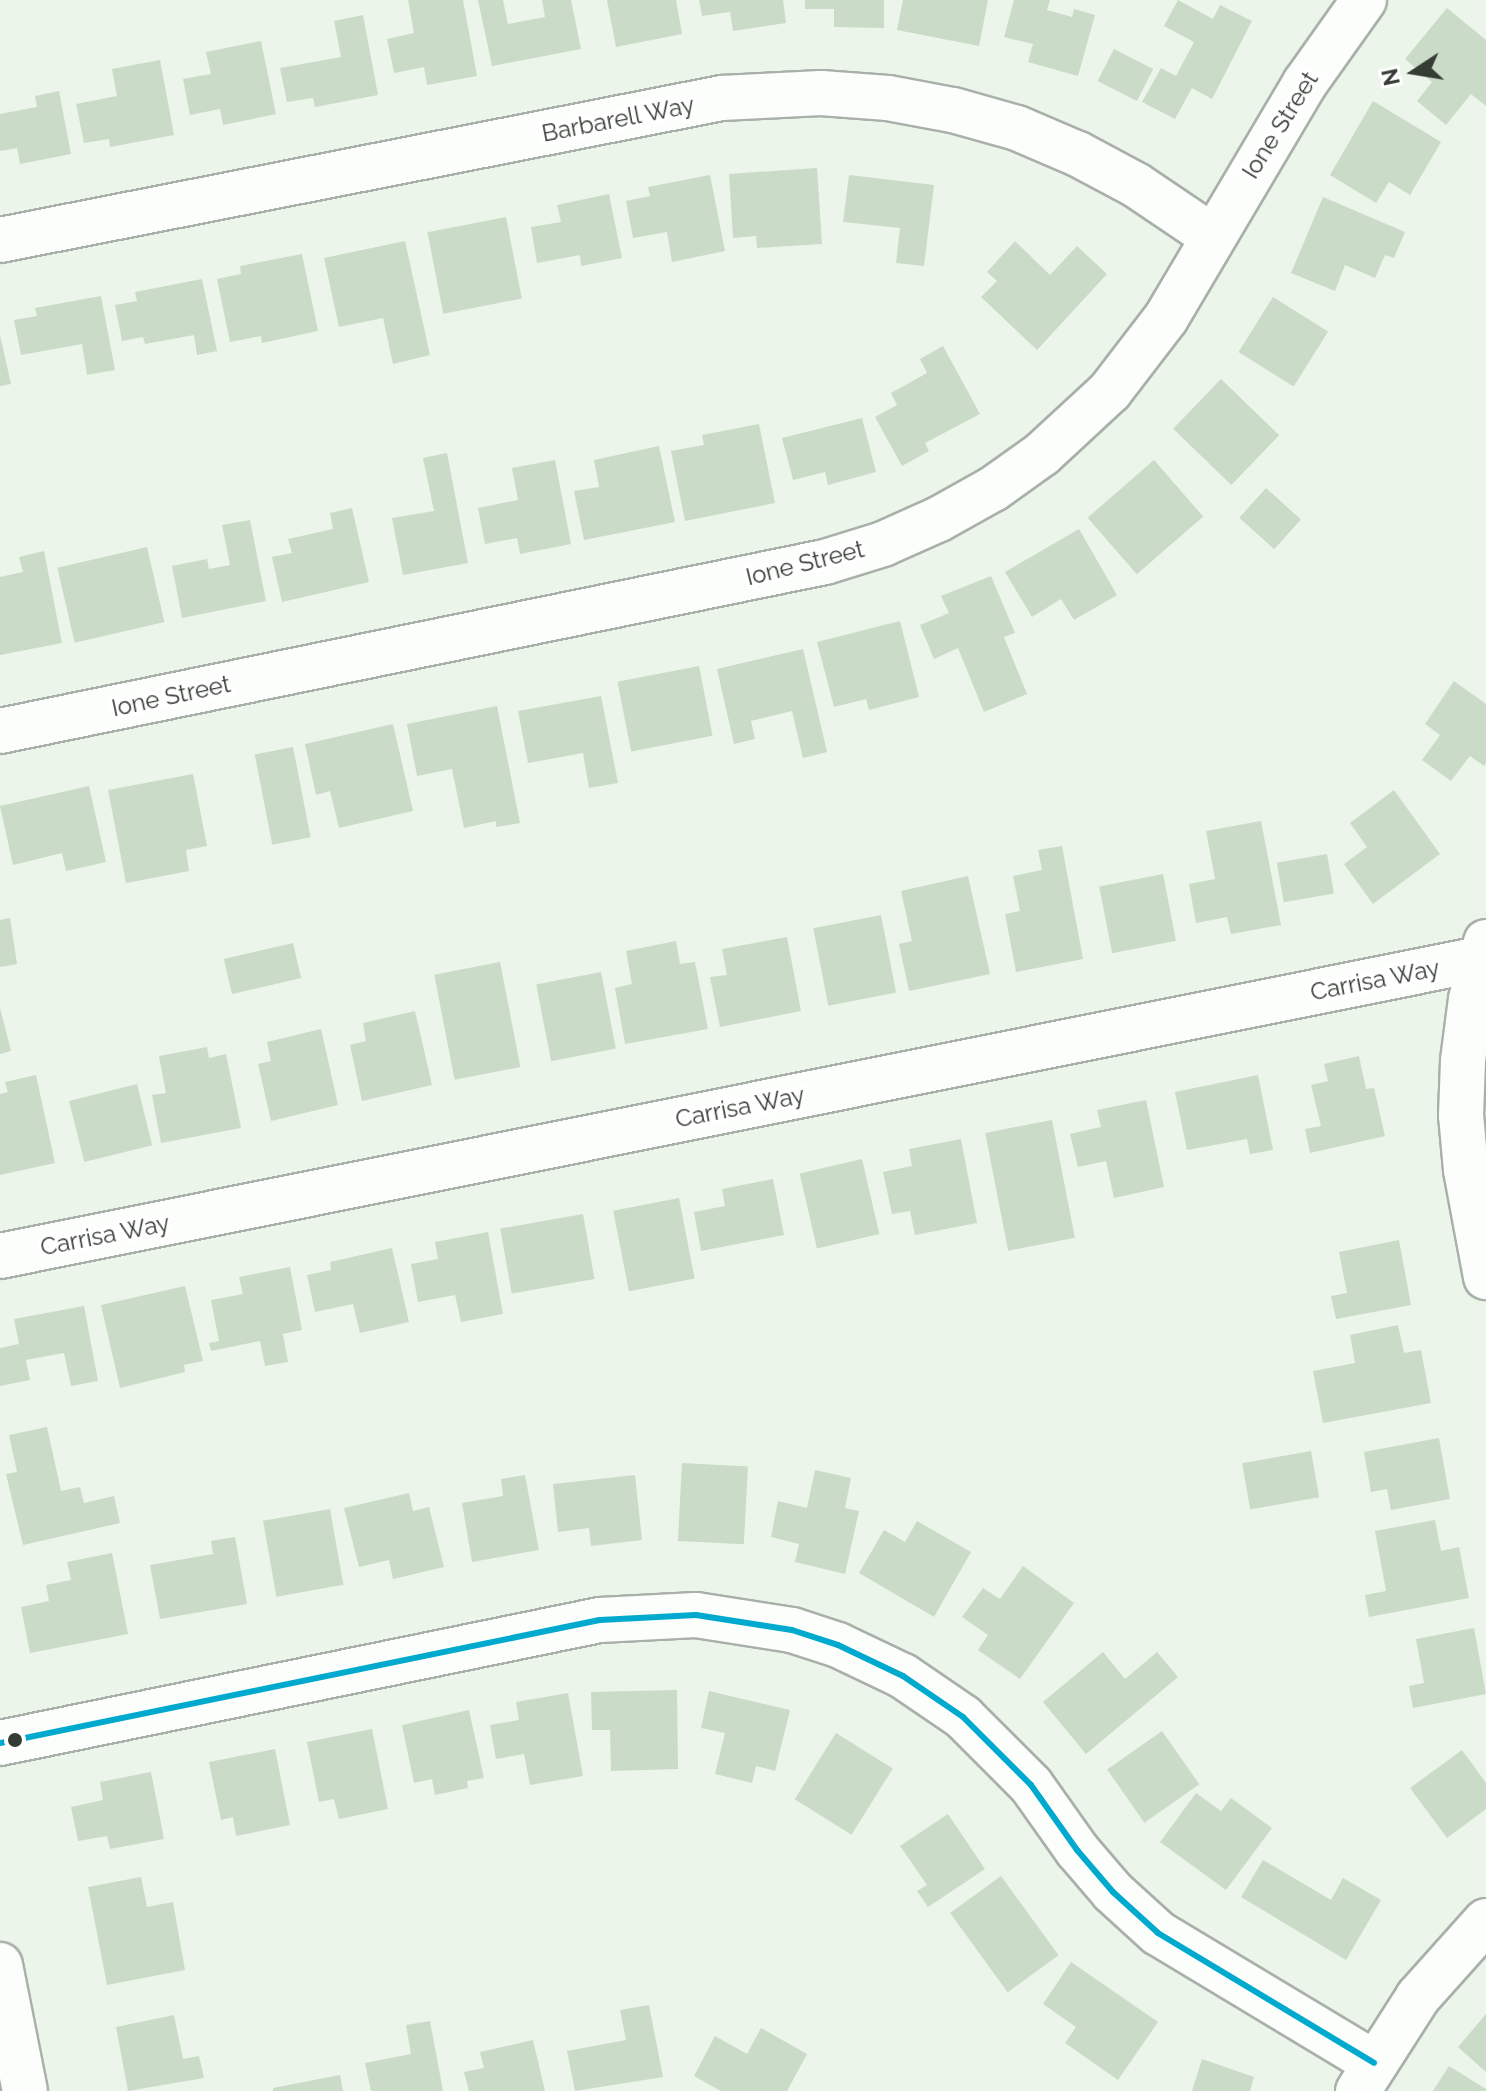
<!DOCTYPE html>
<style>
body{margin:0}
#map{position:relative;width:1486px;height:2091px;overflow:hidden;background:#ecf5ea;font-family:Raleway,sans-serif}
div>[style]{position:absolute}
.building>*{inset:0;background:#cadbc8;transform-origin:0 0}
.roads{filter:drop-shadow(2px 0 #a9b0a9) drop-shadow(-2px 0 #a9b0a9) drop-shadow(0 2px #a9b0a9) drop-shadow(0 -2px #a9b0a9)}
.minor>*{height:44px;margin:-22px;padding:0 22px;transform-origin:22px;border-radius:22px;background:#fcfefc}
.major>*{height:44px;margin:-22px;padding:0 22px;transform-origin:22px;border-radius:22px;background:#fcfefc}
.bus-1>*{height:6px;margin:-3px;padding:0 3px;transform-origin:3px;border-radius:3px;background:#00a9ce}
.dots>*{width:22px;height:22px;translate:-50% -50%;box-sizing:border-box;border:4px solid #fff;border-radius:50%}
span{translate:-50% -50%;white-space:nowrap;text-align:center;line-height:1.15;-webkit-text-stroke:7px #fff;paint-order:stroke}
.street-label{font-size:24px;color:#353c34}
.north{position:absolute;left:1374px;top:32px;width:80px;height:80px;-webkit-text-stroke:6px #fff;paint-order:stroke;rotate:258deg;font-size:22px;font-weight:700;line-height:32px;text-align:center;color:#353c34}
.north::after{content:'';display:block;margin:auto;width:28px;height:36px;background:#353c34;clip-path:polygon(50% 0,100% 100%,50% 72%,0 100%)}
</style>
<div id="map">
<div class="building">
<div style="clip-path:polygon(408px 0,463px 0,477px 76px,427px 85px,424px 67px,394px 73px,387px 39px,414px 33px)"></div>
<div style="clip-path:polygon(478px 0,503px 0,508px 24px,545px 17px,542px 0,571px 0,581px 49px,492px 66px)"></div>
<div style="clip-path:polygon(607px 0,676px 0,682px 34px,616px 47px)"></div>
<div style="clip-path:polygon(699px 0,783px 0,786px 23px,733px 31px,730px 12px,702px 16px)"></div>
<div style="clip-path:polygon(805px 0,884px 0,884px 28px,834px 27px,834px 9px,805px 9px)"></div>
<div style="clip-path:polygon(903px 0,988px 0,979px 46px,897px 30px)"></div>
<div style="clip-path:polygon(1014px 0,1050px 0,1047px 10px,1072px 17px,1074px 9px,1095px 15px,1078px 76px,1028px 62px,1033px 44px,1004px 37px)"></div>
<div style="clip-path:polygon(1178px 0,1213px 19px,1220px 5px,1252px 21px,1212px 99px,1192px 88px,1175px 119px,1142px 102px,1161px 68px,1176px 76px,1194px 42px,1164px 26px)"></div>
<div style="clip-path:polygon(1447px 8px,1486px 40px,1486px 106px,1471px 94px,1446px 125px,1417px 101px,1432px 82px,1405px 59px)"></div>
<div style="clip-path:polygon(363px 15px,378px 95px,315px 107px,313px 98px,287px 102px,280px 68px,341px 57px,334px 21px)"></div>
<div style="clip-path:polygon(261px 41px,276px 114px,223px 125px,220px 109px,190px 115px,183px 79px,211px 74px,206px 52px)"></div>
<div style="left:1114px;top:49px;width:44px;height:36px;rotate:27deg"></div>
<div style="clip-path:polygon(160px 60px,174px 135px,110px 147px,109px 139px,84px 143px,76px 104px,117px 96px,112px 69px)"></div>
<div style="clip-path:polygon(59px 91px,71px 154px,20px 164px,17px 148px,0 151px,0 114px,37px 107px,35px 96px)"></div>
<div style="clip-path:polygon(1373px 101px,1441px 142px,1410px 195px,1389px 182px,1376px 203px,1330px 175px)"></div>
<div style="clip-path:polygon(817px 168px,822px 244px,757px 248px,756px 236px,733px 238px,729px 174px)"></div>
<div style="clip-path:polygon(710px 175px,725px 251px,672px 262px,667px 232px,633px 238px,626px 201px,650px 196px,648px 187px)"></div>
<div style="clip-path:polygon(849px 175px,934px 185px,924px 266px,896px 263px,900px 228px,843px 222px)"></div>
<div style="clip-path:polygon(609px 194px,622px 258px,581px 266px,580px 255px,537px 263px,531px 227px,561px 222px,557px 205px)"></div>
<div style="clip-path:polygon(1323px 197px,1405px 232px,1394px 258px,1385px 255px,1375px 278px,1345px 265px,1335px 291px,1291px 273px)"></div>
<div style="left:506px;top:217px;width:83px;height:80px;rotate:79deg"></div>
<div style="clip-path:polygon(405px 241px,430px 355px,393px 364px,383px 318px,339px 327px,324px 258px)"></div>
<div style="clip-path:polygon(1015px 241px,1050px 275px,1077px 246px,1107px 274px,1037px 350px,981px 297px,997px 281px,987px 272px)"></div>
<div style="clip-path:polygon(302px 254px,318px 331px,262px 343px,261px 336px,230px 342px,217px 279px,241px 274px,240px 266px)"></div>
<div style="clip-path:polygon(202px 279px,217px 351px,197px 355px,194px 335px,145px 344px,143px 337px,122px 341px,115px 305px,137px 301px,135px 292px)"></div>
<div style="clip-path:polygon(101px 296px,115px 370px,87px 375px,82px 344px,21px 355px,14px 320px,37px 316px,35px 308px)"></div>
<div style="left:1273px;top:297px;width:65px;height:65px;rotate:32deg"></div>
<div style="clip-path:polygon(0 335px,11px 384px,0 386px)"></div>
<div style="clip-path:polygon(943px 346px,980px 414px,925px 443px,929px 451px,902px 466px,875px 417px,897px 405px,891px 393px,927px 373px,920px 359px)"></div>
<div style="left:1221px;top:379px;width:81px;height:69px;rotate:44deg"></div>
<div style="clip-path:polygon(862px 418px,876px 472px,828px 485px,825px 472px,793px 480px,782px 438px)"></div>
<div style="clip-path:polygon(759px 424px,775px 503px,685px 521px,671px 451px,704px 445px,702px 435px)"></div>
<div style="clip-path:polygon(659px 446px,675px 522px,584px 540px,574px 491px,599px 487px,594px 460px)"></div>
<div style="clip-path:polygon(447px 453px,468px 563px,403px 575px,392px 518px,434px 511px,423px 458px)"></div>
<div style="clip-path:polygon(555px 460px,571px 544px,520px 554px,517px 538px,485px 544px,478px 508px,518px 500px,512px 468px)"></div>
<div style="left:1154px;top:460px;width:75px;height:88px;rotate:49deg"></div>
<div style="left:1266px;top:488px;width:47px;height:40px;rotate:42deg"></div>
<div style="clip-path:polygon(352px 508px,369px 582px,282px 602px,272px 557px,292px 553px,288px 539px,333px 529px,330px 513px)"></div>
<div style="clip-path:polygon(250px 520px,266px 601px,182px 618px,172px 566px,207px 559px,209px 569px,230px 565px,222px 525px)"></div>
<div style="clip-path:polygon(1079px 529px,1117px 595px,1074px 620px,1061px 599px,1032px 617px,1005px 572px)"></div>
<div style="left:147px;top:547px;width:77px;height:92px;rotate:77deg"></div>
<div style="clip-path:polygon(44px 551px,62px 643px,0 655px,0 577px,23px 572px,19px 557px)"></div>
<div style="clip-path:polygon(991px 576px,1015px 633px,1004px 637px,1027px 694px,984px 712px,958px 648px,934px 659px,920px 625px,949px 613px,941px 596px)"></div>
<div style="clip-path:polygon(900px 621px,919px 697px,869px 710px,866px 699px,834px 707px,817px 642px)"></div>
<div style="clip-path:polygon(803px 649px,827px 752px,803px 758px,792px 711px,751px 721px,755px 739px,734px 744px,717px 669px)"></div>
<div style="left:699px;top:666px;width:71px;height:83px;rotate:79deg"></div>
<div style="clip-path:polygon(1454px 681px,1486px 704px,1486px 763px,1484px 766px,1470px 756px,1451px 781px,1422px 760px,1440px 735px,1425px 724px)"></div>
<div style="clip-path:polygon(601px 696px,618px 783px,589px 788px,583px 753px,528px 763px,518px 711px)"></div>
<div style="clip-path:polygon(497px 706px,520px 823px,496px 827px,496px 821px,464px 828px,452px 769px,417px 776px,407px 724px)"></div>
<div style="clip-path:polygon(393px 724px,413px 811px,339px 828px,330px 791px,316px 795px,305px 744px)"></div>
<div style="left:293px;top:747px;width:92px;height:39px;rotate:79deg"></div>
<div style="clip-path:polygon(193px 774px,207px 846px,186px 850px,189px 871px,126px 883px,108px 790px)"></div>
<div style="clip-path:polygon(89px 786px,106px 862px,66px 871px,62px 853px,13px 865px,0 806px)"></div>
<div style="clip-path:polygon(1394px 790px,1440px 854px,1373px 904px,1344px 864px,1367px 847px,1350px 823px)"></div>
<div style="clip-path:polygon(1261px 821px,1281px 925px,1231px 934px,1227px 917px,1196px 923px,1189px 884px,1215px 879px,1206px 831px)"></div>
<div style="clip-path:polygon(1062px 846px,1083px 959px,1016px 972px,1005px 914px,1020px 911px,1013px 876px,1042px 870px,1038px 850px)"></div>
<div style="left:1327px;top:854px;width:40px;height:51px;rotate:80deg"></div>
<div style="left:1163px;top:874px;width:68px;height:65px;rotate:79deg"></div>
<div style="clip-path:polygon(968px 876px,990px 974px,909px 991px,899px 944px,912px 941px,901px 891px)"></div>
<div style="left:881px;top:915px;width:79px;height:69px;rotate:79deg"></div>
<div style="clip-path:polygon(10px 918px,17px 964px,0 967px,0 920px)"></div>
<div style="clip-path:polygon(787px 937px,801px 1011px,720px 1027px,710px 977px,727px 975px,722px 949px)"></div>
<div style="clip-path:polygon(676px 941px,680px 964px,695px 962px,708px 1029px,625px 1044px,615px 988px,632px 984px,626px 951px)"></div>
<div style="left:293px;top:943px;width:36px;height:71px;rotate:77deg"></div>
<div style="left:500px;top:962px;width:107px;height:67px;rotate:79deg"></div>
<div style="left:601px;top:972px;width:78px;height:66px;rotate:79deg"></div>
<div style="clip-path:polygon(0 1008px,11px 1051px,0 1054px)"></div>
<div style="clip-path:polygon(415px 1011px,432px 1085px,362px 1101px,350px 1045px,366px 1041px,363px 1023px)"></div>
<div style="clip-path:polygon(321px 1029px,338px 1105px,271px 1121px,258px 1064px,271px 1061px,267px 1042px)"></div>
<div style="clip-path:polygon(207px 1047px,209px 1058px,226px 1054px,241px 1128px,161px 1143px,152px 1095px,166px 1093px,159px 1056px)"></div>
<div style="clip-path:polygon(1359px 1056px,1366px 1089px,1374px 1088px,1385px 1136px,1310px 1153px,1305px 1129px,1321px 1126px,1311px 1085px,1328px 1081px,1324px 1064px)"></div>
<div style="clip-path:polygon(36px 1075px,55px 1163px,0 1175px,0 1094px,8px 1092px,5px 1082px)"></div>
<div style="clip-path:polygon(1258px 1075px,1273px 1150px,1250px 1154px,1247px 1139px,1187px 1150px,1175px 1092px)"></div>
<div style="left:137px;top:1084px;width:63px;height:70px;rotate:76deg"></div>
<div style="clip-path:polygon(1146px 1100px,1164px 1187px,1114px 1198px,1106px 1161px,1078px 1167px,1070px 1134px,1101px 1127px,1097px 1110px)"></div>
<div style="left:1052px;top:1120px;width:120px;height:68px;rotate:79deg"></div>
<div style="clip-path:polygon(961px 1139px,977px 1223px,915px 1235px,910px 1211px,892px 1214px,883px 1172px,912px 1166px,909px 1149px)"></div>
<div style="left:862px;top:1159px;width:77px;height:64px;rotate:77deg"></div>
<div style="clip-path:polygon(773px 1179px,784px 1235px,701px 1251px,694px 1212px,725px 1206px,722px 1189px)"></div>
<div style="left:679px;top:1198px;width:82px;height:67px;rotate:79deg"></div>
<div style="left:583px;top:1214px;width:66px;height:84px;rotate:80deg"></div>
<div style="clip-path:polygon(488px 1232px,503px 1314px,461px 1322px,455px 1295px,418px 1302px,411px 1264px,438px 1259px,435px 1242px)"></div>
<div style="clip-path:polygon(1399px 1240px,1411px 1305px,1336px 1319px,1331px 1296px,1347px 1293px,1339px 1252px)"></div>
<div style="clip-path:polygon(392px 1248px,409px 1322px,360px 1333px,353px 1304px,315px 1312px,307px 1275px,331px 1270px,330px 1262px)"></div>
<div style="clip-path:polygon(290px 1267px,302px 1330px,283px 1334px,288px 1362px,265px 1366px,260px 1341px,211px 1351px,209px 1343px,219px 1341px,211px 1300px,243px 1294px,239px 1277px)"></div>
<div style="clip-path:polygon(185px 1286px,203px 1361px,184px 1365px,185px 1372px,120px 1388px,101px 1305px)"></div>
<div style="clip-path:polygon(84px 1306px,98px 1381px,71px 1386px,64px 1353px,26px 1360px,30px 1380px,0 1386px,0 1348px,19px 1344px,14px 1319px)"></div>
<div style="clip-path:polygon(1398px 1325px,1404px 1353px,1421px 1350px,1431px 1403px,1323px 1423px,1313px 1371px,1355px 1363px,1350px 1335px)"></div>
<div style="clip-path:polygon(47px 1427px,61px 1491px,80px 1487px,84px 1503px,114px 1496px,120px 1523px,23px 1545px,6px 1474px,17px 1472px,9px 1435px)"></div>
<div style="clip-path:polygon(1439px 1438px,1450px 1499px,1391px 1510px,1387px 1489px,1371px 1492px,1364px 1452px)"></div>
<div style="left:1311px;top:1451px;width:47px;height:70px;rotate:80deg"></div>
<div style="left:682px;top:1463px;width:66px;height:78px;rotate:3deg"></div>
<div style="clip-path:polygon(815px 1470px,851px 1478px,845px 1508px,859px 1511px,845px 1574px,795px 1562px,799px 1544px,771px 1537px,778px 1501px,807px 1508px)"></div>
<div style="clip-path:polygon(525px 1475px,539px 1550px,472px 1562px,462px 1503px,503px 1496px,501px 1479px)"></div>
<div style="clip-path:polygon(635px 1475px,642px 1540px,591px 1546px,589px 1528px,558px 1532px,553px 1484px)"></div>
<div style="clip-path:polygon(409px 1493px,413px 1511px,429px 1507px,444px 1567px,393px 1579px,389px 1560px,359px 1567px,344px 1508px)"></div>
<div style="left:330px;top:1509px;width:77px;height:68px;rotate:80deg"></div>
<div style="clip-path:polygon(1435px 1520px,1441px 1551px,1459px 1547px,1469px 1598px,1369px 1617px,1365px 1595px,1386px 1591px,1375px 1531px)"></div>
<div style="clip-path:polygon(917px 1521px,971px 1552px,934px 1617px,859px 1573px,884px 1530px,905px 1542px)"></div>
<div style="clip-path:polygon(235px 1537px,247px 1604px,160px 1619px,150px 1565px,213px 1554px,211px 1541px)"></div>
<div style="clip-path:polygon(112px 1553px,128px 1634px,30px 1653px,21px 1607px,49px 1601px,46px 1585px,71px 1580px,67px 1562px)"></div>
<div style="clip-path:polygon(1023px 1566px,1074px 1603px,1020px 1679px,978px 1650px,988px 1635px,962px 1617px,983px 1588px,1000px 1599px)"></div>
<div style="clip-path:polygon(1474px 1628px,1486px 1694px,1413px 1708px,1409px 1686px,1424px 1683px,1416px 1639px)"></div>
<div style="clip-path:polygon(1103px 1652px,1125px 1679px,1157px 1652px,1178px 1677px,1086px 1754px,1043px 1702px)"></div>
<div style="clip-path:polygon(677px 1690px,678px 1769px,611px 1771px,610px 1730px,592px 1730px,591px 1692px)"></div>
<div style="clip-path:polygon(709px 1691px,790px 1710px,775px 1771px,756px 1766px,752px 1783px,715px 1774px,725px 1733px,701px 1728px)"></div>
<div style="clip-path:polygon(568px 1693px,583px 1776px,530px 1785px,524px 1754px,496px 1759px,490px 1725px,519px 1720px,516px 1702px)"></div>
<div style="clip-path:polygon(469px 1710px,484px 1778px,467px 1781px,468px 1788px,435px 1795px,432px 1779px,414px 1783px,402px 1725px)"></div>
<div style="clip-path:polygon(372px 1729px,388px 1809px,339px 1819px,334px 1799px,319px 1802px,307px 1742px)"></div>
<div style="left:1162px;top:1731px;width:65px;height:67px;rotate:55deg"></div>
<div style="left:836px;top:1733px;width:67px;height:78px;rotate:32deg"></div>
<div style="clip-path:polygon(275px 1749px,290px 1825px,236px 1836px,233px 1817px,221px 1820px,209px 1762px)"></div>
<div style="clip-path:polygon(1462px 1750px,1486px 1783px,1486px 1809px,1447px 1838px,1410px 1788px)"></div>
<div style="clip-path:polygon(151px 1772px,164px 1839px,110px 1849px,107px 1836px,78px 1841px,71px 1807px,103px 1800px,100px 1782px)"></div>
<div style="clip-path:polygon(1196px 1793px,1221px 1811px,1231px 1798px,1272px 1828px,1226px 1890px,1160px 1842px)"></div>
<div style="clip-path:polygon(948px 1814px,985px 1869px,928px 1907px,917px 1891px,927px 1885px,900px 1846px)"></div>
<div style="clip-path:polygon(1263px 1860px,1331px 1900px,1343px 1878px,1381px 1900px,1346px 1960px,1241px 1897px)"></div>
<div style="left:1001px;top:1876px;width:98px;height:63px;rotate:54deg"></div>
<div style="clip-path:polygon(141px 1877px,147px 1907px,173px 1902px,185px 1970px,107px 1985px,88px 1887px)"></div>
<div style="clip-path:polygon(1071px 1962px,1158px 2022px,1118px 2080px,1065px 2043px,1076px 2027px,1043px 2004px)"></div>
<div style="clip-path:polygon(649px 2005px,663px 2077px,575px 2091px,567px 2051px,626px 2040px,620px 2010px)"></div>
<div style="clip-path:polygon(1486px 2014px,1486px 2072px,1458px 2047px)"></div>
<div style="clip-path:polygon(174px 2015px,183px 2059px,199px 2056px,204px 2078px,128px 2091px,116px 2027px)"></div>
<div style="clip-path:polygon(430px 2021px,443px 2091px,371px 2091px,365px 2063px,411px 2054px,406px 2025px)"></div>
<div style="clip-path:polygon(761px 2028px,807px 2054px,787px 2091px,721px 2091px,694px 2076px,715px 2036px,747px 2054px)"></div>
<div style="clip-path:polygon(533px 2040px,545px 2091px,469px 2091px,464px 2072px,484px 2068px,480px 2052px)"></div>
<div style="clip-path:polygon(1202px 2059px,1254px 2077px,1250px 2091px,1192px 2091px)"></div>
<div style="clip-path:polygon(1449px 2066px,1486px 2089px,1486px 2091px,1433px 2091px)"></div>
<div style="clip-path:polygon(340px 2075px,343px 2091px,273px 2091px,273px 2088px)"></div>
</div>
<div class="roads">
<div class="minor">
<div style="left:0;top:240px;width:736px;rotate:-11.13deg"></div>
<div style="left:722px;top:98px;width:99px;rotate:-2.9deg"></div>
<div style="left:821px;top:93px;width:67px;rotate:4.3deg"></div>
<div style="left:888px;top:98px;width:66px;rotate:10.5deg"></div>
<div style="left:953px;top:110px;width:66px;rotate:15.7deg"></div>
<div style="left:1017px;top:128px;width:66px;rotate:23.1deg"></div>
<div style="left:1078px;top:154px;width:66px;rotate:28.1deg"></div>
<div style="left:1136px;top:185px;width:93px;rotate:34deg"></div>
<div style="left:0;top:731px;width:842px;rotate:-11.58deg"></div>
<div style="left:825px;top:562px;width:61px;rotate:-17.2deg"></div>
<div style="left:883px;top:544px;width:61px;rotate:-24.1deg"></div>
<div style="left:939px;top:519px;width:62px;rotate:-29.1deg"></div>
<div style="left:993px;top:489px;width:60px;rotate:-35.5deg"></div>
<div style="left:1042px;top:454px;width:93px;rotate:-42.8deg"></div>
<div style="left:1110px;top:391px;width:92px;rotate:-52.5deg"></div>
<div style="left:1166px;top:318px;width:273px;rotate:-59.4deg"></div>
<div style="left:1305px;top:83px;width:102px;rotate:-54.6deg"></div>
<div style="left:1486px;top:942px;width:59px;rotate:104.7deg"></div>
<div style="left:1471px;top:999px;width:63px;rotate:97.4deg"></div>
<div style="left:1463px;top:1061px;width:54px;rotate:92.1deg"></div>
<div style="left:1461px;top:1115px;width:55px;rotate:84.8deg"></div>
<div style="left:1466px;top:1170px;width:109px;rotate:79.4deg"></div>
<div style="left:0;top:1256px;width:1510px;rotate:-11.35deg"></div>
<div style="left:0;top:1743px;width:612px;rotate:-11.59deg"></div>
<div style="left:600px;top:1620px;width:96px;rotate:-3deg"></div>
<div style="left:696px;top:1615px;width:97px;rotate:8.9deg"></div>
<div style="left:792px;top:1630px;width:48px;rotate:18.1deg"></div>
<div style="left:838px;top:1645px;width:72px;rotate:25.5deg"></div>
<div style="left:903px;top:1676px;width:73px;rotate:34.3deg"></div>
<div style="left:963px;top:1717px;width:96px;rotate:45deg"></div>
<div style="left:1031px;top:1785px;width:80px;rotate:54.7deg"></div>
<div style="left:1077px;top:1850px;width:55px;rotate:49.4deg"></div>
<div style="left:1113px;top:1892px;width:61px;rotate:42.3deg"></div>
<div style="left:1158px;top:1933px;width:252px;rotate:31deg"></div>
<div style="left:1358px;top:2091px;width:112px;rotate:-57.4deg"></div>
<div style="left:1418px;top:1997px;width:102px;rotate:-48.2deg"></div>
</div>
<div class="major">
<div style="left:0;top:1965px;width:128px;rotate:78.8deg"></div>
</div>
</div>
<div class="bus-1">
<div style="left:0;top:1743px;width:612px;rotate:-11.59deg"></div>
<div style="left:600px;top:1620px;width:96px;rotate:-3deg"></div>
<div style="left:696px;top:1615px;width:97px;rotate:8.9deg"></div>
<div style="left:792px;top:1630px;width:48px;rotate:18.1deg"></div>
<div style="left:838px;top:1645px;width:72px;rotate:25.5deg"></div>
<div style="left:903px;top:1676px;width:73px;rotate:34.3deg"></div>
<div style="left:963px;top:1717px;width:96px;rotate:45deg"></div>
<div style="left:1031px;top:1785px;width:80px;rotate:54.7deg"></div>
<div style="left:1077px;top:1850px;width:55px;rotate:49.4deg"></div>
<div style="left:1113px;top:1892px;width:61px;rotate:42.3deg"></div>
<div style="left:1158px;top:1933px;width:252px;rotate:31deg"></div>
</div>
<div class="dots">
<div style="left:15px;top:1740px;background:#353c34"></div>
</div>
<div class="street-label">
<span style="left:618px;top:119px;rotate:-11deg">Barbarell Way</span>
<span style="left:1280px;top:125px;rotate:-58deg">Ione Street</span>
<span style="left:805px;top:563px;rotate:-14deg">Ione Street</span>
<span style="left:171px;top:696px;rotate:-12deg">Ione Street</span>
<span style="left:1375px;top:980px;rotate:-11deg">Carrisa Way</span>
<span style="left:740px;top:1107px;rotate:-11deg">Carrisa Way</span>
<span style="left:105px;top:1235px;rotate:-11deg">Carrisa Way</span>
</div>
<div class="north">N</div>
</div>
